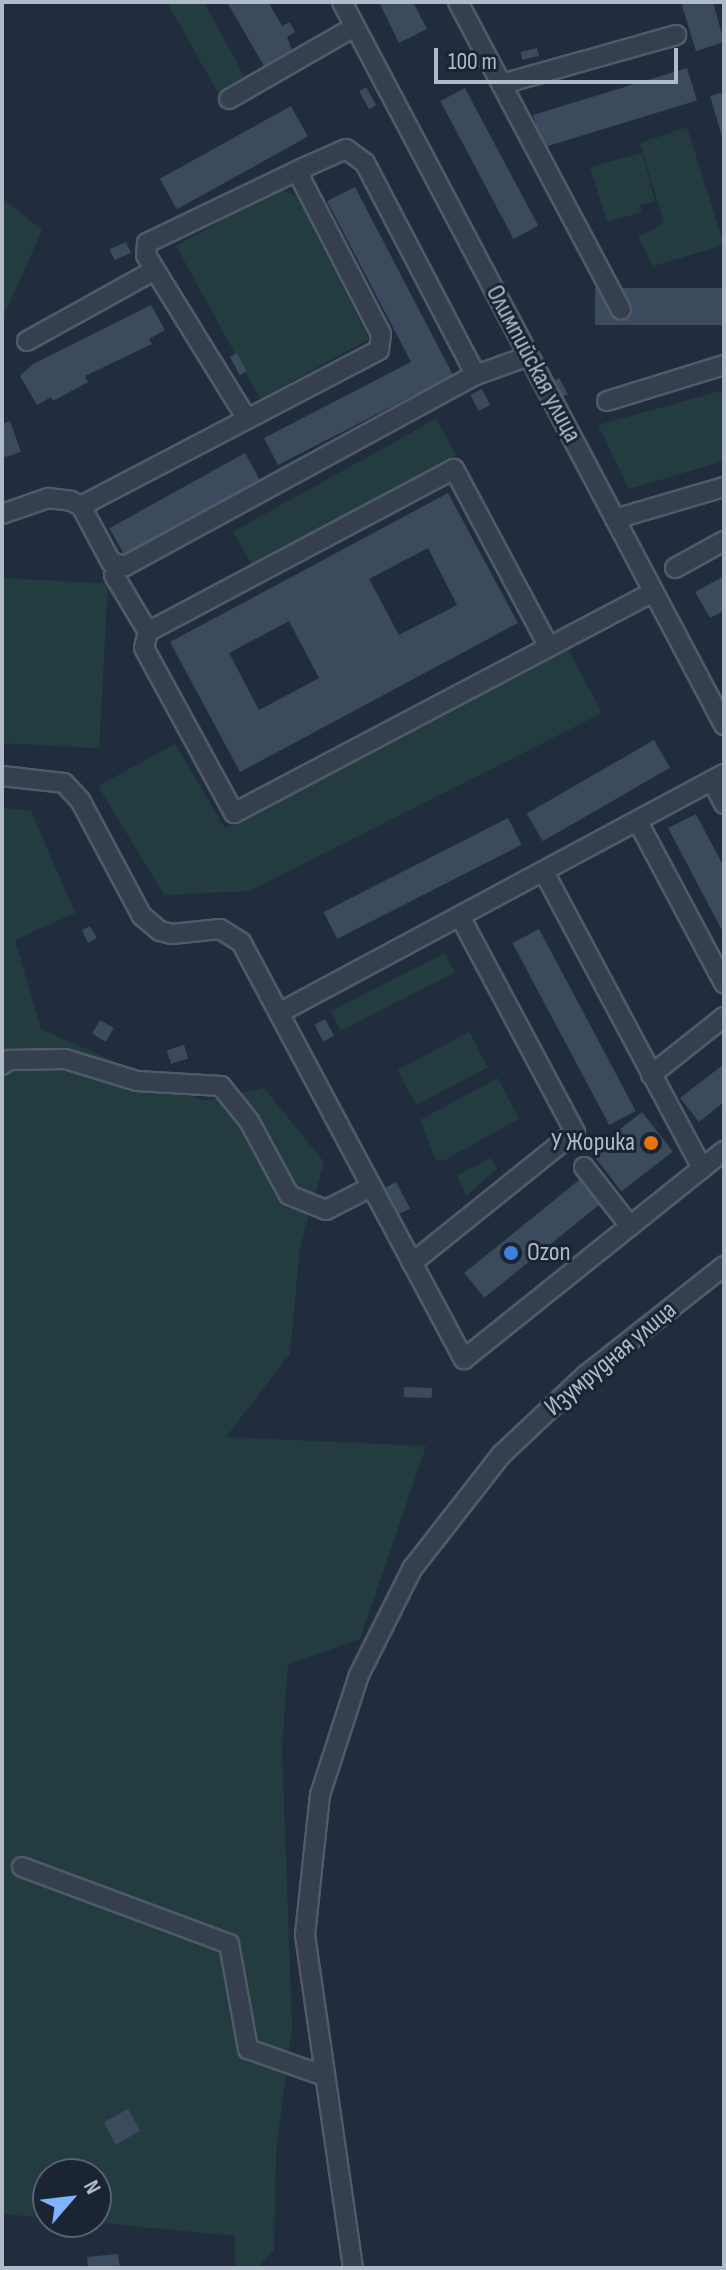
<!DOCTYPE html>
<meta charset="utf-8">
<style>
body{margin:0}
#map{position:relative;width:726px;height:2270px;overflow:hidden;background:#212d3e;font-family:"Sofia Sans Condensed",sans-serif}
div>[style]{position:absolute}
.green>*{inset:0;background:#233c3f;transform-origin:0 0}
.building>*{inset:0;background:#3c4a5e;transform-origin:0 0}
.roads{filter:drop-shadow(2px 0 #505a68) drop-shadow(-2px 0 #505a68) drop-shadow(0 2px #505a68) drop-shadow(0 -2px #505a68)}
.minor>*{height:18px;margin:-9px;padding:0 9px;transform-origin:9px;border-radius:9px;background:#353f4e}
.dots>*{width:22px;height:22px;translate:-50% -50%;box-sizing:border-box;border:4px solid #1a2432;border-radius:50%}
span{translate:-50% -50%;white-space:nowrap;text-align:center;line-height:1.15;-webkit-text-stroke:6px #1a2432;paint-order:stroke}
.street-label{font-size:26px;color:#b0bac9}
.poi-label{font-size:26px;color:#b0bac9}
.right{translate:-100% -50%;text-align:right}
.left{translate:0 -50%;text-align:left}
.frame{position:absolute;inset:0;border:4px solid #b0bac9;pointer-events:none}
.north{position:absolute;left:32px;top:2158px;width:80px;height:80px;box-sizing:border-box;background:#1a2432;border:2px solid #56606e;border-radius:50%;rotate:62deg;font-size:22px;font-weight:700;line-height:32px;text-align:center;color:#b0bac9}
.north::after{content:'';display:block;margin:auto;width:28px;height:36px;background:#7fb2ff;clip-path:polygon(50% 0,100% 100%,50% 72%,0 100%)}
.scale{position:absolute;left:434px;top:48px;width:244px;height:36px;box-sizing:border-box;border:4px solid #b0bac9;border-top:0;padding-left:10px;font-size:24px;line-height:28px;white-space:nowrap;color:#b0bac9;-webkit-text-stroke:6px #1a2432;paint-order:stroke}
</style>
<div id="map">
<div class="green">
<div style="clip-path:polygon(167px 2px,204px 2px,244px 76px,218px 93px)"></div>
<div style="clip-path:polygon(687px 127px,724px 245px,653px 266px,638px 237px,664px 223px,640px 143px)"></div>
<div style="clip-path:polygon(642px 153px,655px 201px,640px 205px,642px 212px,607px 222px,590px 167px)"></div>
<div style="clip-path:polygon(280px 188px,297px 197px,369px 339px,260px 399px,176px 246px)"></div>
<div style="clip-path:polygon(2px 198px,42px 230px,2px 320px)"></div>
<div style="clip-path:polygon(724px 390px,724px 461px,629px 489px,598px 425px)"></div>
<div style="left:436px;top:419px;width:41px;height:232px;rotate:61deg"></div>
<div style="left:2px;top:578px;width:106px;height:165px;rotate:3deg"></div>
<div style="clip-path:polygon(567px 648px,602px 713px,249px 891px,164px 895px,98px 786px,175px 744px,225px 828px)"></div>
<div style="clip-path:polygon(2px 808px,31px 811px,75px 913px,15px 940px,41px 1029px,203px 1101px,264px 1088px,324px 1162px,300px 1246px,290px 1354px,226px 1437px,426px 1446px,360px 1639px,288px 1664px,282px 1747px,292px 2026px,276px 2152px,274px 2250px,257px 2268px,235px 2268px,235px 2236px,90px 2222px,96px 2222px,96px 2174px,48px 2174px,48px 2218px,2px 2214px)"></div>
<div style="left:445px;top:953px;width:22px;height:128px;rotate:63deg"></div>
<div style="left:469px;top:1032px;width:40px;height:81px;rotate:62deg"></div>
<div style="clip-path:polygon(498px 1078px,519px 1119px,443px 1161px,435px 1159px,420px 1120px)"></div>
<div style="clip-path:polygon(491px 1158px,497px 1169px,466px 1196px,457px 1175px)"></div>
</div>
<div class="building">
<div style="clip-path:polygon(227px 2px,269px 3px,282px 26px,290px 22px,295px 32px,287px 37px,295px 59px,268px 73px)"></div>
<div style="clip-path:polygon(379px 2px,413px 2px,427px 29px,399px 43px)"></div>
<div style="clip-path:polygon(681px 2px,713px 2px,724px 42px,696px 51px)"></div>
<div style="left:537px;top:48px;width:8px;height:17px;rotate:76deg"></div>
<div style="left:687px;top:68px;width:34px;height:161px;rotate:73deg"></div>
<div style="left:366px;top:87px;width:21px;height:8px;rotate:61deg"></div>
<div style="left:465px;top:88px;width:156px;height:28px;rotate:62deg"></div>
<div style="clip-path:polygon(724px 92px,724px 140px,723px 140px,710px 96px)"></div>
<div style="left:291px;top:106px;width:35px;height:150px;rotate:61deg"></div>
<div style="clip-path:polygon(355px 187px,453px 375px,278px 465px,264px 438px,411px 362px,327px 201px)"></div>
<div style="left:126px;top:242px;width:12px;height:18px;rotate:66deg"></div>
<div style="left:724px;top:288px;width:37px;height:129px;rotate:90deg"></div>
<div style="clip-path:polygon(151px 305px,165px 330px,149px 339px,152px 344px,85px 376px,88px 382px,53px 401px,51px 397px,37px 405px,20px 376px,33px 364px)"></div>
<div style="left:237px;top:353px;width:21px;height:8px;rotate:62deg"></div>
<div style="clip-path:polygon(559px 378px,568px 394px,562px 397px,554px 381px)"></div>
<div style="left:482px;top:389px;width:18px;height:13px;rotate:63deg"></div>
<div style="clip-path:polygon(10px 421px,21px 452px,2px 458px,2px 424px)"></div>
<div style="left:245px;top:453px;width:33px;height:155px;rotate:61deg"></div>
<div style="clip-path:polygon(evenodd,448px 493px,518px 623px,240px 772px,170px 642px,448px 493px,428px 548px,457px 605px,399px 635px,369px 579px,428px 548px,448px 493px,289px 621px,319px 678px,259px 710px,229px 653px,289px 621px)"></div>
<div style="clip-path:polygon(724px 576px,724px 611px,710px 618px,695px 592px)"></div>
<div style="left:654px;top:740px;width:32px;height:147px;rotate:60deg"></div>
<div style="clip-path:polygon(696px 814px,724px 867px,724px 934px,668px 828px)"></div>
<div style="left:508px;top:818px;width:30px;height:207px;rotate:63deg"></div>
<div style="clip-path:polygon(90px 926px,97px 938px,88px 943px,82px 930px)"></div>
<div style="left:539px;top:929px;width:206px;height:30px;rotate:62deg"></div>
<div style="left:325px;top:1019px;width:19px;height:12px;rotate:62deg"></div>
<div style="left:100px;top:1020px;width:16px;height:16px;rotate:30deg"></div>
<div style="left:184px;top:1045px;width:14px;height:18px;rotate:73deg"></div>
<div style="clip-path:polygon(724px 1064px,724px 1102px,699px 1122px,680px 1098px)"></div>
<div style="left:642px;top:1112px;width:50px;height:65px;rotate:52deg"></div>
<div style="left:584px;top:1176px;width:32px;height:154px;rotate:51deg"></div>
<div style="left:396px;top:1182px;width:30px;height:12px;rotate:62deg"></div>
<div style="left:404px;top:1387px;width:28px;height:10px;rotate:2deg"></div>
<div style="left:128px;top:2109px;width:25px;height:28px;rotate:61deg"></div>
<div style="clip-path:polygon(118px 2254px,120px 2268px,88px 2268px,87px 2257px)"></div>
</div>
<div class="roads">
<div class="minor">
<div style="left:342px;top:2px;width:818px;rotate:62.15deg"></div>
<div style="left:458px;top:2px;width:348px;rotate:62.1deg"></div>
<div style="left:502px;top:84px;width:181px;rotate:-15.7deg"></div>
<div style="left:229px;top:99px;width:144px;rotate:-29.9deg"></div>
<div style="left:155px;top:270px;width:175px;rotate:58.3deg"></div>
<div style="left:27px;top:341px;width:146px;rotate:-29deg"></div>
<div style="left:155px;top:270px;width:17px;rotate:-121deg"></div>
<div style="left:146px;top:255px;width:12px;rotate:-85deg"></div>
<div style="left:147px;top:243px;width:173px;rotate:-25.7deg"></div>
<div style="left:607px;top:401px;width:122px;rotate:-17.1deg"></div>
<div style="left:81px;top:506px;width:336px;rotate:-27.6deg"></div>
<div style="left:379px;top:350px;width:16px;rotate:-83deg"></div>
<div style="left:381px;top:334px;width:174px;rotate:-117.3deg"></div>
<div style="left:301px;top:179px;width:11px;rotate:-80deg"></div>
<div style="left:303px;top:168px;width:47px;rotate:-23.8deg"></div>
<div style="left:346px;top:149px;width:24px;rotate:36deg"></div>
<div style="left:365px;top:163px;width:239px;rotate:62.4deg"></div>
<div style="left:2px;top:514px;width:49px;rotate:-19.2deg"></div>
<div style="left:48px;top:498px;width:23px;rotate:7deg"></div>
<div style="left:71px;top:501px;width:11px;rotate:27deg"></div>
<div style="left:81px;top:506px;width:64px;rotate:61.8deg"></div>
<div style="left:111px;top:562px;width:15px;rotate:16deg"></div>
<div style="left:125px;top:566px;width:400px;rotate:-28.6deg"></div>
<div style="left:476px;top:375px;width:56px;rotate:-19.7deg"></div>
<div style="left:615px;top:519px;width:114px;rotate:-16.4deg"></div>
<div style="left:675px;top:568px;width:56px;rotate:-28.9deg"></div>
<div style="left:114px;top:575px;width:66px;rotate:59.2deg"></div>
<div style="left:549px;top:647px;width:202px;rotate:-118.1deg"></div>
<div style="left:454px;top:469px;width:347px;rotate:152deg"></div>
<div style="left:148px;top:632px;width:16px;rotate:104deg"></div>
<div style="left:144px;top:648px;width:188px;rotate:61.4deg"></div>
<div style="left:234px;top:813px;width:474px;rotate:-27.8deg"></div>
<div style="left:2px;top:776px;width:62px;rotate:6.4deg"></div>
<div style="left:64px;top:783px;width:23px;rotate:47deg"></div>
<div style="left:80px;top:800px;width:132px;rotate:61.9deg"></div>
<div style="left:142px;top:916px;width:23px;rotate:40deg"></div>
<div style="left:160px;top:931px;width:12px;rotate:14deg"></div>
<div style="left:172px;top:934px;width:48px;rotate:-5.9deg"></div>
<div style="left:220px;top:929px;width:25px;rotate:32deg"></div>
<div style="left:241px;top:942px;width:473px;rotate:61.9deg"></div>
<div style="left:464px;top:1359px;width:333px;rotate:-38.7deg"></div>
<div style="left:712px;top:781px;width:26px;rotate:62deg"></div>
<div style="left:638px;top:822px;width:183px;rotate:61.9deg"></div>
<div style="left:544px;top:872px;width:336px;rotate:61.9deg"></div>
<div style="left:279px;top:1013px;width:505px;rotate:-28.24deg"></div>
<div style="left:2px;top:1065px;width:9px;rotate:-36deg"></div>
<div style="left:9px;top:1060px;width:56px;rotate:-1deg"></div>
<div style="left:65px;top:1059px;width:75px;rotate:17deg"></div>
<div style="left:137px;top:1081px;width:84px;rotate:3.4deg"></div>
<div style="left:221px;top:1086px;width:45px;rotate:51.3deg"></div>
<div style="left:249px;top:1121px;width:84px;rotate:61.6deg"></div>
<div style="left:289px;top:1195px;width:40px;rotate:22deg"></div>
<div style="left:326px;top:1210px;width:51px;rotate:-27.1deg"></div>
<div style="left:651px;top:1075px;width:93px;rotate:-38.5deg"></div>
<div style="left:584px;top:1167px;width:75px;rotate:52.1deg"></div>
<div style="left:412px;top:1263px;width:209px;rotate:-38.8deg"></div>
<div style="left:575px;top:1132px;width:244px;rotate:-118.1deg"></div>
<div style="left:22px;top:1867px;width:221px;rotate:20.4deg"></div>
<div style="left:229px;top:1944px;width:107px;rotate:79.7deg"></div>
<div style="left:248px;top:2049px;width:78px;rotate:19.4deg"></div>
<div style="left:353px;top:2268px;width:336px;rotate:-98.2deg"></div>
<div style="left:305px;top:1935px;width:141px;rotate:-83.9deg"></div>
<div style="left:320px;top:1795px;width:126px;rotate:-72deg"></div>
<div style="left:359px;top:1675px;width:119px;rotate:-63.4deg"></div>
<div style="left:412px;top:1569px;width:145px;rotate:-52deg"></div>
<div style="left:501px;top:1455px;width:117px;rotate:-43.3deg"></div>
<div style="left:586px;top:1375px;width:176px;rotate:-38.3deg"></div>
</div>
</div>
<div class="dots">
<div style="left:651px;top:1143px;background:#e8710a"></div>
<div style="left:511px;top:1253px;background:#3f7fe0"></div>
</div>
<div class="street-label">
<span style="left:533px;top:364px;rotate:62deg">Олимпийская улица</span>
<span style="left:611px;top:1359px;rotate:-40deg">Изумрудная улица</span>
</div>
<div class="poi-label">
<span class="right" style="left:635px;top:1143px">У Жорика</span>
<span class="left" style="left:527px;top:1253px">Ozon</span>
</div>
<div class="frame"></div>
<div class="north">N</div>
<div class="scale">100 m</div>
</div>
